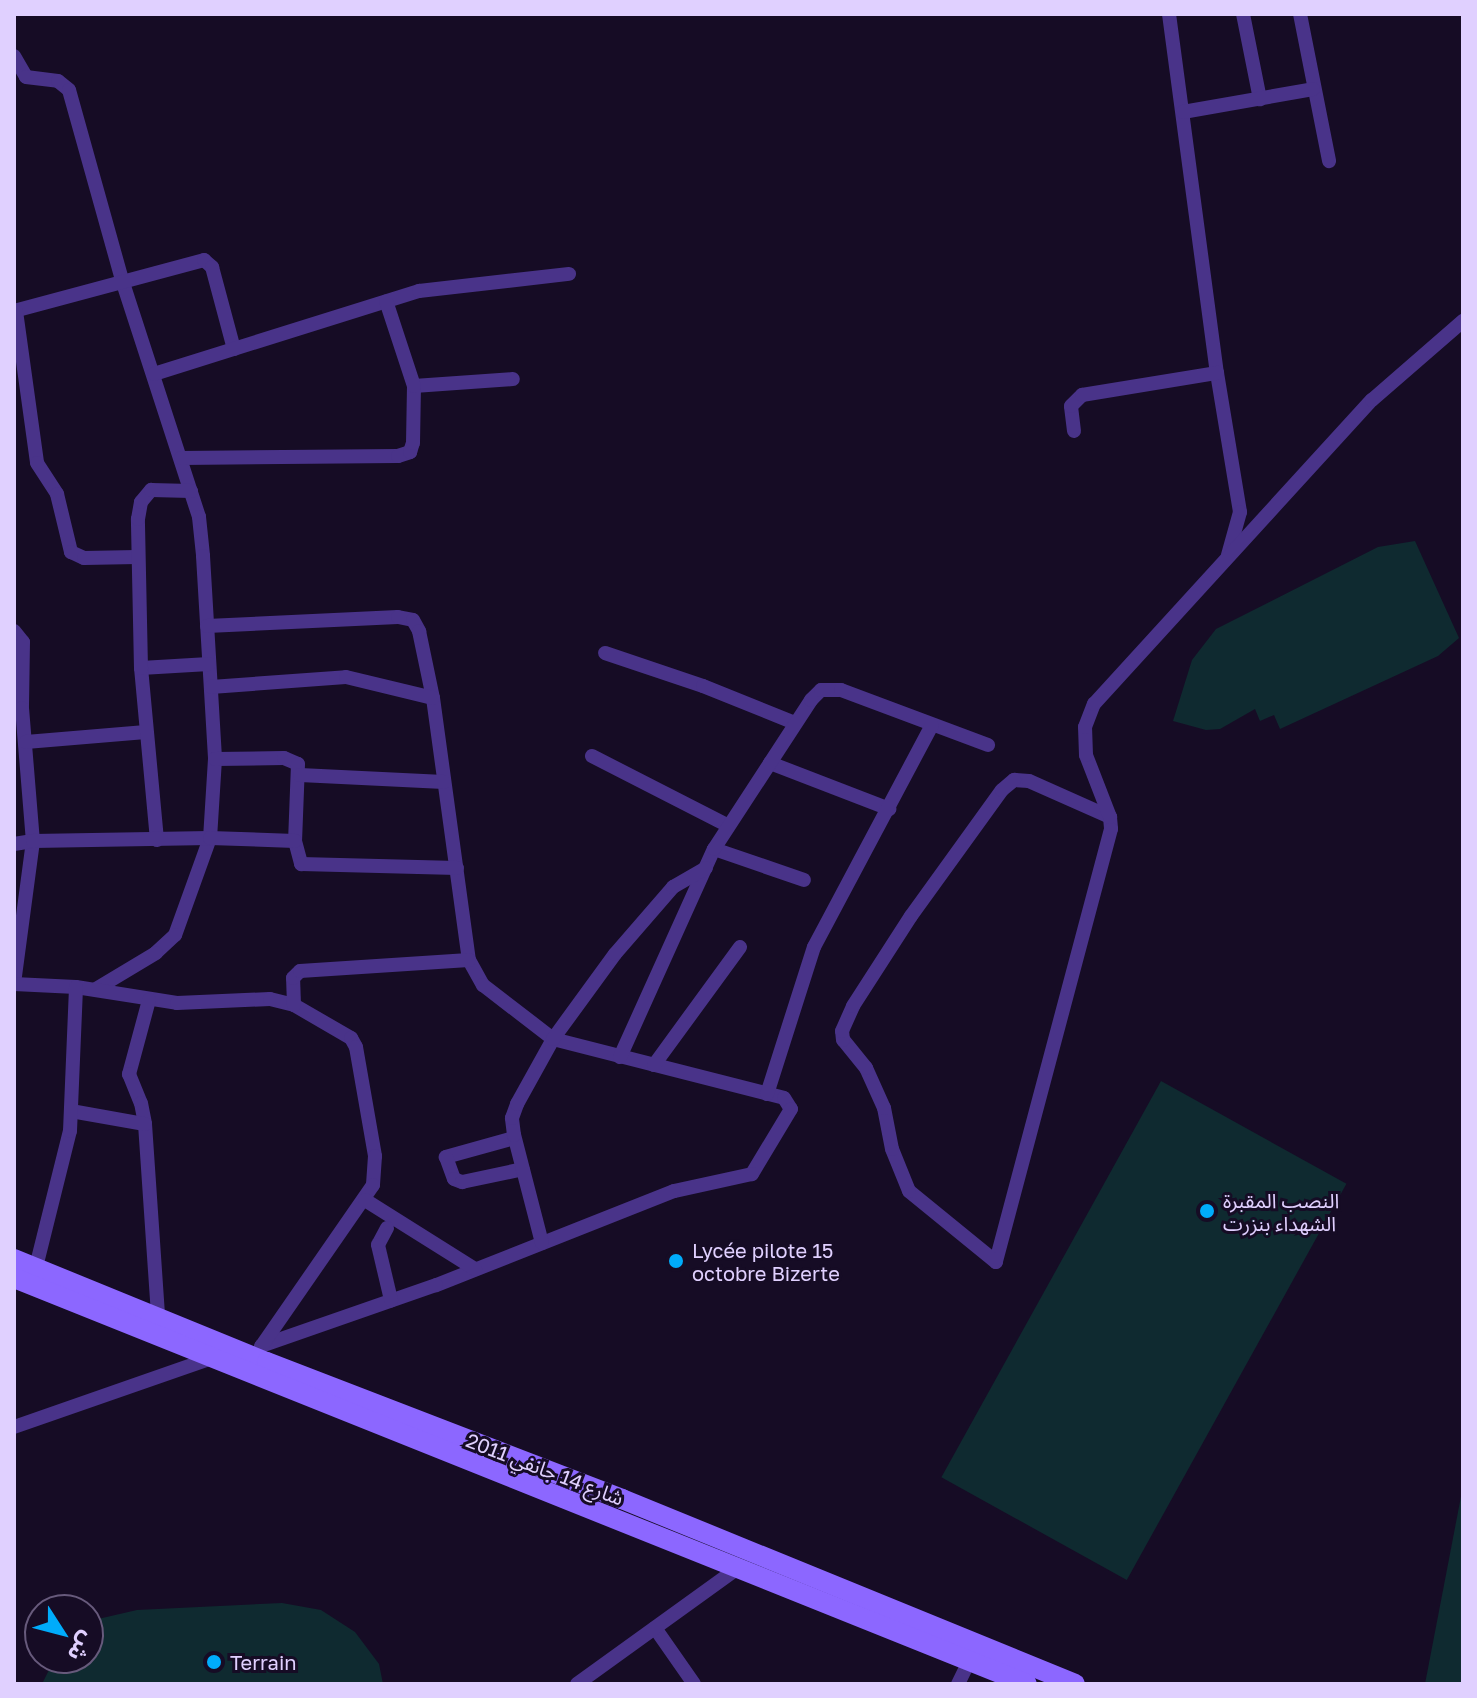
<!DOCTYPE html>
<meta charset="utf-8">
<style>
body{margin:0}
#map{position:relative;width:1477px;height:1698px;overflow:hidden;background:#160c25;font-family:"Golos Text","Noto Sans Arabic",sans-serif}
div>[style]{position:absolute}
.green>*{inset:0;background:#0f2a30;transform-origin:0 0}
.minor>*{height:14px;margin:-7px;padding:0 7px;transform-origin:7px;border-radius:7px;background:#493389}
.secondary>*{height:20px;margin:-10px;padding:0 10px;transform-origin:10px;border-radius:10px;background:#8c67ff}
.dots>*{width:22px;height:22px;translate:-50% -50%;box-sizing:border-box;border:4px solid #160c25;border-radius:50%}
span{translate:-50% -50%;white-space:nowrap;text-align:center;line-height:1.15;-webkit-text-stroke:6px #160c25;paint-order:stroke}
.poi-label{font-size:20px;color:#e0d0ff}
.left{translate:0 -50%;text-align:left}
.street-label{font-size:20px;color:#e0d0ff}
.frame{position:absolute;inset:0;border:16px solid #e0d0ff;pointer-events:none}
.north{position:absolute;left:24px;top:1594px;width:80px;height:80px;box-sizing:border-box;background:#160c25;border:2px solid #675a7c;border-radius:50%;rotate:126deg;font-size:22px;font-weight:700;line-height:32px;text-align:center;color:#e0d0ff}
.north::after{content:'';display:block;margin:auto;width:28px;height:36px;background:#00acfb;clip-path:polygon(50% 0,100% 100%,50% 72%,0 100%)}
</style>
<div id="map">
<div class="green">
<div style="clip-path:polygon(1415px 541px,1459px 638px,1438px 656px,1280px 729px,1274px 715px,1260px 721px,1255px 709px,1220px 729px,1206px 730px,1173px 721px,1192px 660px,1216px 629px,1378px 547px)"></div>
<div style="left:1161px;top:1081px;width:212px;height:453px;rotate:29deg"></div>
<div style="clip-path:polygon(1463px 1486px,1463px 1684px,1425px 1684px)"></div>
<div style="clip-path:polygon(282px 1603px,321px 1610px,355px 1632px,379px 1664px,383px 1684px,42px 1684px,55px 1658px,88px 1658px,88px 1626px,98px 1619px,137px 1610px)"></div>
</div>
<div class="minor">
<div style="left:1169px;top:14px;width:362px;rotate:82.4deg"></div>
<div style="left:1217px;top:373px;width:141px;rotate:80.6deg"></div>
<div style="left:1240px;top:512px;width:45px;rotate:105.6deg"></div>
<div style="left:1243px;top:14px;width:87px;rotate:78.7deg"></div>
<div style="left:1300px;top:14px;width:150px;rotate:78.8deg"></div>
<div style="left:14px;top:56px;width:24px;rotate:60deg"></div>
<div style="left:26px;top:77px;width:32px;rotate:7deg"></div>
<div style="left:58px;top:81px;width:14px;rotate:39deg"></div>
<div style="left:69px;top:90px;width:200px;rotate:74.4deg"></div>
<div style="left:123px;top:283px;width:246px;rotate:72deg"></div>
<div style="left:199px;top:517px;width:39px;rotate:84deg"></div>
<div style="left:203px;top:556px;width:203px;rotate:86.6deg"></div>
<div style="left:215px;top:759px;width:79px;rotate:93.6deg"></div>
<div style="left:210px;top:838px;width:103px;rotate:109.8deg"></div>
<div style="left:175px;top:935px;width:26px;rotate:137deg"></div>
<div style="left:156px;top:953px;width:70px;rotate:149deg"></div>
<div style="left:1183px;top:112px;width:132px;rotate:-10deg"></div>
<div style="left:14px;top:311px;width:197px;rotate:-15deg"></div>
<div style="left:204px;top:260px;width:11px;rotate:41deg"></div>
<div style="left:212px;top:267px;width:85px;rotate:75deg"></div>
<div style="left:16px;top:311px;width:153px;rotate:82.1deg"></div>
<div style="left:37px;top:463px;width:37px;rotate:57deg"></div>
<div style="left:57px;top:494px;width:60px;rotate:76.4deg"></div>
<div style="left:71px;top:552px;width:14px;rotate:25deg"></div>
<div style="left:84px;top:558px;width:53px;rotate:-1.1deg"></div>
<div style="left:154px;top:374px;width:278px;rotate:-17.4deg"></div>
<div style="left:419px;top:291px;width:151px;rotate:-6.5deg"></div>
<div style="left:414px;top:386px;width:99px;rotate:-4deg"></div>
<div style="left:1074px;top:431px;width:25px;rotate:-97deg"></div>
<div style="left:1071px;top:406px;width:16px;rotate:-45deg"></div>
<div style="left:1082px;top:395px;width:137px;rotate:-9.3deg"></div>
<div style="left:181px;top:458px;width:217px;rotate:-0.5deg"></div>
<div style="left:398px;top:456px;width:13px;rotate:-18deg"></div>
<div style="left:410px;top:452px;width:9px;rotate:-72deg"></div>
<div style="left:413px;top:443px;width:57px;rotate:-89deg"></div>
<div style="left:414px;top:386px;width:89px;rotate:-108.2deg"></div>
<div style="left:207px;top:626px;width:191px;rotate:-2.7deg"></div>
<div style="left:398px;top:617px;width:15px;rotate:11deg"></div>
<div style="left:413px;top:620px;width:13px;rotate:61deg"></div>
<div style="left:419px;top:631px;width:68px;rotate:78.2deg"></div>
<div style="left:433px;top:698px;width:264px;rotate:82.2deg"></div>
<div style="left:469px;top:960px;width:29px;rotate:61deg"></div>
<div style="left:483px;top:985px;width:88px;rotate:37.6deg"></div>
<div style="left:553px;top:1039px;width:238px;rotate:14.3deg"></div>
<div style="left:784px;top:1098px;width:13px;rotate:58deg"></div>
<div style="left:791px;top:1109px;width:76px;rotate:121deg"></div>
<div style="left:752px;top:1174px;width:80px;rotate:167.7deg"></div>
<div style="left:674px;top:1191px;width:256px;rotate:158.4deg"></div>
<div style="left:436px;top:1285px;width:185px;rotate:160.8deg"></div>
<div style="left:14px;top:631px;width:14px;rotate:51deg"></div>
<div style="left:23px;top:642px;width:66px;rotate:90.9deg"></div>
<div style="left:22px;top:708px;width:133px;rotate:85.3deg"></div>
<div style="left:33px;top:841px;width:144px;rotate:97.6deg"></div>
<div style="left:605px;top:653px;width:103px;rotate:18.6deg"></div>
<div style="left:703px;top:686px;width:99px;rotate:21.9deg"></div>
<div style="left:141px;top:668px;width:68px;rotate:-3.4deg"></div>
<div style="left:211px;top:687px;width:135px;rotate:-4.2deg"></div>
<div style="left:346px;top:677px;width:89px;rotate:13.6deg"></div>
<div style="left:26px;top:742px;width:120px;rotate:-4.8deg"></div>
<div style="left:592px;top:756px;width:152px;rotate:27.1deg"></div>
<div style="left:215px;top:759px;width:69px;rotate:-0.8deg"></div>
<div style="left:284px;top:758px;width:15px;rotate:23deg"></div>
<div style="left:298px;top:764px;width:77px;rotate:92.2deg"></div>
<div style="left:295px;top:841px;width:24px;rotate:75deg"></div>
<div style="left:301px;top:864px;width:156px;rotate:1.5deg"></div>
<div style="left:770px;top:763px;width:128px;rotate:21.1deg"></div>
<div style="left:300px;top:775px;width:144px;rotate:2.8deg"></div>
<div style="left:1014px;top:780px;width:15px;rotate:4deg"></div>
<div style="left:1029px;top:781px;width:89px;rotate:24deg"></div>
<div style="left:1110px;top:817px;width:12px;rotate:85deg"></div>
<div style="left:1111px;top:829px;width:448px;rotate:104.9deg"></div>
<div style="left:996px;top:1262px;width:112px;rotate:-140.8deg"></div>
<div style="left:909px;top:1191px;width:45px;rotate:-112deg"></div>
<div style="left:892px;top:1149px;width:42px;rotate:-101deg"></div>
<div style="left:884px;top:1108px;width:44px;rotate:-114.2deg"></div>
<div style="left:866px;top:1068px;width:36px;rotate:-129deg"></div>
<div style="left:843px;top:1040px;width:9px;rotate:-96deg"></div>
<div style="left:842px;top:1031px;width:27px;rotate:-66deg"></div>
<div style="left:853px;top:1006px;width:107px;rotate:-57.2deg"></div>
<div style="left:911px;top:916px;width:155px;rotate:-54.2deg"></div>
<div style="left:1002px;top:790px;width:16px;rotate:-40deg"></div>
<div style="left:1110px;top:817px;width:66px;rotate:-111.2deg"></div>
<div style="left:1086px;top:755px;width:28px;rotate:-92deg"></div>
<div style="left:1085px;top:727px;width:25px;rotate:-69deg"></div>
<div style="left:1094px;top:704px;width:412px;rotate:-47.6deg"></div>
<div style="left:1372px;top:400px;width:121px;rotate:-41deg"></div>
<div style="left:157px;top:840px;width:173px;rotate:-95.3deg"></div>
<div style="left:141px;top:668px;width:149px;rotate:-91.2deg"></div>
<div style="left:138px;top:519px;width:17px;rotate:-80deg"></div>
<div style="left:141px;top:502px;width:16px;rotate:-50deg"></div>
<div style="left:151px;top:490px;width:40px;rotate:1.4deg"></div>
<div style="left:14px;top:844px;width:19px;rotate:-9deg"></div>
<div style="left:33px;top:841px;width:177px;rotate:-1deg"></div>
<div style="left:210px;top:838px;width:85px;rotate:2deg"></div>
<div style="left:714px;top:849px;width:95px;rotate:19deg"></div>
<div style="left:14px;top:984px;width:62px;rotate:2.8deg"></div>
<div style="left:76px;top:987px;width:102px;rotate:9deg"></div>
<div style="left:177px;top:1003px;width:93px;rotate:-2.5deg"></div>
<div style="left:270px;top:999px;width:25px;rotate:14deg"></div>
<div style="left:294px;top:1005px;width:66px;rotate:30.1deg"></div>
<div style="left:351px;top:1038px;width:10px;rotate:61deg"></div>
<div style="left:356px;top:1047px;width:111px;rotate:80.1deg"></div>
<div style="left:375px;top:1156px;width:29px;rotate:94deg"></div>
<div style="left:373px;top:1185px;width:197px;rotate:124.7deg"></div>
<div style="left:149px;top:1000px;width:77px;rotate:105.1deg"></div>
<div style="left:129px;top:1074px;width:31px;rotate:68deg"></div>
<div style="left:141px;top:1103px;width:21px;rotate:79deg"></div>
<div style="left:145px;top:1124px;width:192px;rotate:86.1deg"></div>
<div style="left:158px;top:1316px;width:9px;rotate:108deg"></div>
<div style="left:294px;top:1005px;width:27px;rotate:-92deg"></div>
<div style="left:293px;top:978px;width:10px;rotate:-45deg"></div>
<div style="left:300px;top:971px;width:169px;rotate:-3.7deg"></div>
<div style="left:620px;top:1057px;width:228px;rotate:-65.7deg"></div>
<div style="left:714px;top:849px;width:178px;rotate:-56.9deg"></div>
<div style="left:811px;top:700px;width:14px;rotate:-45deg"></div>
<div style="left:821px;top:690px;width:20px"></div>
<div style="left:841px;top:690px;width:157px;rotate:20.5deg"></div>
<div style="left:654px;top:1065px;width:146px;rotate:-53.9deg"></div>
<div style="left:767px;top:1094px;width:154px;rotate:-72.3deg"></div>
<div style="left:814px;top:947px;width:251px;rotate:-62deg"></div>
<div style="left:71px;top:1111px;width:75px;rotate:10deg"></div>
<div style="left:514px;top:1138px;width:71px;rotate:164.4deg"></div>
<div style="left:446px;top:1157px;width:23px;rotate:70deg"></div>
<div style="left:454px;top:1179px;width:9px;rotate:21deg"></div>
<div style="left:462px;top:1182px;width:62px;rotate:-12deg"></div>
<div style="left:365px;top:1200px;width:130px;rotate:32.1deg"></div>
<div style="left:387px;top:1228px;width:19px;rotate:118deg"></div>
<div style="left:378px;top:1245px;width:57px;rotate:76.7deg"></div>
<div style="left:542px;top:1243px;width:112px;rotate:-104.5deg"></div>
<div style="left:514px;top:1135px;width:17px;rotate:-97deg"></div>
<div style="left:512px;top:1118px;width:15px;rotate:-70deg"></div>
<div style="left:517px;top:1104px;width:74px;rotate:-61deg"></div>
<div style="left:553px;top:1039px;width:105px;rotate:-53.9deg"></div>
<div style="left:615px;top:954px;width:89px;rotate:-49.1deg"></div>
<div style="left:673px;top:887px;width:38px;rotate:-30deg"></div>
<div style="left:36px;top:1267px;width:140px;rotate:-76deg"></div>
<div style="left:70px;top:1131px;width:144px;rotate:-87.6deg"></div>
<div style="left:14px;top:1427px;width:207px;rotate:-19.2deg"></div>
<div style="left:655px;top:1628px;width:68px;rotate:55.1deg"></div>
<div style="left:577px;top:1684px;width:200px;rotate:-35.8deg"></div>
<div style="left:958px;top:1684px;width:32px;rotate:-64deg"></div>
</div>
<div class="secondary">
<div style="left:14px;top:1259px;width:273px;rotate:22.2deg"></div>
<div style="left:267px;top:1362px;width:381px;rotate:21.1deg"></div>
<div style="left:622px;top:1499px;width:489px;rotate:22.2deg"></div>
<div style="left:14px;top:1278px;width:1091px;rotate:21.84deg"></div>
</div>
<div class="dots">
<div style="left:1207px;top:1211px;background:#00acfb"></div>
<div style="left:676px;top:1261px;background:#00acfb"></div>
<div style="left:214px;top:1662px;background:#00acfb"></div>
</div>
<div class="poi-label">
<span class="left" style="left:1223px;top:1212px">النصب المقبرة<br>الشهداء بنزرت</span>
<span class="left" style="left:692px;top:1262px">Lycée pilote 15<br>octobre Bizerte</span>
<span class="left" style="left:230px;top:1662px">Terrain</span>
</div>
<div class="street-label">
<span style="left:545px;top:1469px;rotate:21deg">شارع 14 جانفي 2011</span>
</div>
<div class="frame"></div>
<div class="north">ش</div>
</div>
